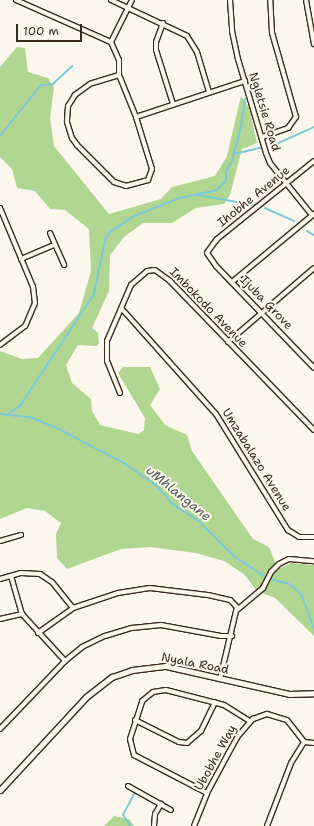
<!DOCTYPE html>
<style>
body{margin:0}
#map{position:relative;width:314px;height:826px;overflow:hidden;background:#fbf7ec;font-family:"Shantell Sans",sans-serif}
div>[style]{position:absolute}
.green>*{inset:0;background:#b1d691}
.stream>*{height:1.5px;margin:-0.75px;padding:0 0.75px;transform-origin:0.75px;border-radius:0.75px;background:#7bcad8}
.roads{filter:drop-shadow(1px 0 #3b2a1e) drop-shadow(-1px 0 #3b2a1e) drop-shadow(0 1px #3b2a1e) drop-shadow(0 -1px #3b2a1e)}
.minor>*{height:4px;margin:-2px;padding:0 2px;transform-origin:2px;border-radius:2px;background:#fbf7ec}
.tertiary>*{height:5px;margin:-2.5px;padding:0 2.5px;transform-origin:2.5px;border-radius:2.5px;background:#fbf7ec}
span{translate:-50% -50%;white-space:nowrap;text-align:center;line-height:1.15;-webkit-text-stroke:4px #fbf7ec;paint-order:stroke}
.street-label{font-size:12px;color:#3b2a1e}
.water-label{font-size:13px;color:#4e5a56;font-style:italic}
.scale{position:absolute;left:16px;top:24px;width:66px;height:18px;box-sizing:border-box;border:2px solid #3b2a1e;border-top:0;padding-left:5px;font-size:12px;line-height:14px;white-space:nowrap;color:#3b2a1e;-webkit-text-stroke:3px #fbf7ec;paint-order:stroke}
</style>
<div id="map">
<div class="green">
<div style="clip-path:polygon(17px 47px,25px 48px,28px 72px,48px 78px,54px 87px,50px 118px,54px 146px,109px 214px,161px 199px,172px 187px,215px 176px,227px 156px,241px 96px,249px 107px,257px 143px,242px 149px,230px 195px,224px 204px,196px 208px,172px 223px,143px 223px,124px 237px,110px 255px,109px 291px,92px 328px,98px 333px,99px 343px,97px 346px,78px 345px,66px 365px,72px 383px,91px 399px,92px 411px,100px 425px,138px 434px,144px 430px,145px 418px,118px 373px,123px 367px,150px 367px,160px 389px,150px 405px,165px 425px,187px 435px,192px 451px,253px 539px,269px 547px,275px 562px,281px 568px,291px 563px,314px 565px,314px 636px,275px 598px,257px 591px,244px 574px,224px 561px,196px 553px,150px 547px,121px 549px,67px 569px,57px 558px,56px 534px,61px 523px,45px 511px,27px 508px,0 519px,0 351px,22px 359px,38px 358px,79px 313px,91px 271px,89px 229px,65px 210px,50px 209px,35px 191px,17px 188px,12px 169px,0 157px,0 67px)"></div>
<div style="clip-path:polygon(114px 816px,129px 819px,134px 826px,104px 826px)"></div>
</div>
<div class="stream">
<div style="left:0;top:136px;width:65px;rotate:-51.2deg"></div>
<div style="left:41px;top:85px;width:12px;rotate:-5deg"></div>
<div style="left:53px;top:84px;width:26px;rotate:-43deg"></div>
<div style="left:272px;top:146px;width:46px;rotate:-24.3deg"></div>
<div style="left:234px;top:154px;width:28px;rotate:-13deg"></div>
<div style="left:198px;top:195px;width:58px;rotate:10deg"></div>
<div style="left:265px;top:208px;width:32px;rotate:24deg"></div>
<div style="left:307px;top:231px;width:8px;rotate:30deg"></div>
<div style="left:9px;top:413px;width:13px;rotate:-32deg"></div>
<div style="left:20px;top:406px;width:134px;rotate:-56.5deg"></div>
<div style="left:94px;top:294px;width:54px;rotate:-78.3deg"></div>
<div style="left:105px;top:241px;width:10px;rotate:-61deg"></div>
<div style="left:110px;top:232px;width:27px;rotate:-34deg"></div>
<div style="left:132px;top:217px;width:52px;rotate:-21.6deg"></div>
<div style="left:180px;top:198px;width:38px;rotate:-12deg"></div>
<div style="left:217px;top:190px;width:13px;rotate:-45deg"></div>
<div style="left:226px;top:181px;width:10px;rotate:-90deg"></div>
<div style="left:226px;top:171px;width:12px;rotate:-59deg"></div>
<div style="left:232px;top:161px;width:31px;rotate:-75deg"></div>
<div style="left:240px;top:131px;width:32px;rotate:-81deg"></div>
<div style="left:0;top:414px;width:30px;rotate:6deg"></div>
<div style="left:30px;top:417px;width:27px;rotate:22deg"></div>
<div style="left:55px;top:427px;width:80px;rotate:27.5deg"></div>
<div style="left:126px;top:464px;width:37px;rotate:35deg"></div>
<div style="left:156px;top:485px;width:25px;rotate:48deg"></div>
<div style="left:173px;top:504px;width:30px;rotate:33deg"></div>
<div style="left:198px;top:520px;width:51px;rotate:45deg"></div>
<div style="left:234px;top:556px;width:42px;rotate:33.3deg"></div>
<div style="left:269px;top:579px;width:18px;rotate:13deg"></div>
<div style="left:287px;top:583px;width:9px;rotate:32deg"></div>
<div style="left:295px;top:588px;width:10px;rotate:45deg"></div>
<div style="left:302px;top:595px;width:35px;rotate:70deg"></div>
<div style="left:130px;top:826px;width:13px;rotate:-122deg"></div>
<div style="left:123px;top:815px;width:24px;rotate:-62deg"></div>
</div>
<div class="roads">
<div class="minor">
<div style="left:16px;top:0;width:104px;rotate:23.9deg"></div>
<div style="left:111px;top:0;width:84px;rotate:25.3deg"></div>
<div style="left:187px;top:36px;width:19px;rotate:58deg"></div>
<div style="left:197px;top:52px;width:42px;rotate:73.3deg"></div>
<div style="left:230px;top:0;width:31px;rotate:86deg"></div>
<div style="left:232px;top:31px;width:29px;rotate:78deg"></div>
<div style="left:238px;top:59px;width:98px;rotate:73.4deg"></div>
<div style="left:266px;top:153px;width:11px;rotate:68deg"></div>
<div style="left:270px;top:163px;width:67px;rotate:51.1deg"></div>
<div style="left:306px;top:0;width:45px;rotate:79.7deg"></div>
<div style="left:163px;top:23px;width:20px;rotate:110deg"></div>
<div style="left:156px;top:42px;width:8px;rotate:90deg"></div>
<div style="left:156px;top:50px;width:57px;rotate:72.5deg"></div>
<div style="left:119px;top:75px;width:30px;rotate:163deg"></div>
<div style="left:90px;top:84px;width:19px;rotate:144deg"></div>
<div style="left:75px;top:95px;width:13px;rotate:122deg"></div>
<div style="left:68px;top:106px;width:16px;rotate:94deg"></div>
<div style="left:67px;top:122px;width:17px;rotate:73deg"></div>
<div style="left:72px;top:138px;width:9px;rotate:54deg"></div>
<div style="left:77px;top:145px;width:52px;rotate:45deg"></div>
<div style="left:114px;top:182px;width:13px;rotate:18deg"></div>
<div style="left:126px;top:186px;width:23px;rotate:-15deg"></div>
<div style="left:148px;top:180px;width:12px;rotate:-70deg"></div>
<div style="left:152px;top:169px;width:54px;rotate:-107.1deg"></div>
<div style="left:136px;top:117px;width:45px;rotate:-112deg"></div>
<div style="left:119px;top:75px;width:15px;rotate:-90deg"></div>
<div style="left:119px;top:60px;width:20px;rotate:-114deg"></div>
<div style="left:111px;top:42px;width:47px;rotate:-63.4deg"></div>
<div style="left:136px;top:117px;width:115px;rotate:-18.3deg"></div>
<div style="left:262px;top:137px;width:28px;rotate:-19deg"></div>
<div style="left:288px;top:128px;width:14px;rotate:-54deg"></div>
<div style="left:296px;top:117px;width:87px;rotate:-105.9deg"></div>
<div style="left:272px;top:33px;width:33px;rotate:-93deg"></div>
<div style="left:314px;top:161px;width:124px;rotate:141.2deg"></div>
<div style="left:217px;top:239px;width:17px;rotate:126deg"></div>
<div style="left:207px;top:253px;width:16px;rotate:55deg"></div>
<div style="left:216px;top:266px;width:141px;rotate:46.1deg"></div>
<div style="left:0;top:208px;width:86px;rotate:67.3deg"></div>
<div style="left:33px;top:287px;width:16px;rotate:83deg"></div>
<div style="left:35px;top:303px;width:25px;rotate:113deg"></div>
<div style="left:25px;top:326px;width:31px;rotate:143deg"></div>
<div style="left:50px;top:233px;width:35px;rotate:66deg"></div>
<div style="left:21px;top:259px;width:36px;rotate:-23deg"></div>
<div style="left:232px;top:282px;width:107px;rotate:-39.7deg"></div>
<div style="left:122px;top:309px;width:141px;rotate:48.2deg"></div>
<div style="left:216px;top:414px;width:137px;rotate:58.2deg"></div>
<div style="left:288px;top:530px;width:13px;rotate:32deg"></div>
<div style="left:299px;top:537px;width:15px"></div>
<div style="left:228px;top:342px;width:113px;rotate:-40.7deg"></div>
<div style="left:120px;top:393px;width:35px;rotate:-112deg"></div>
<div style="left:107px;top:361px;width:20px;rotate:-90deg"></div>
<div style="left:107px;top:341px;width:61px;rotate:-66.8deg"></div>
<div style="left:131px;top:285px;width:21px;rotate:-41deg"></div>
<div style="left:147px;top:271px;width:8px;rotate:-7deg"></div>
<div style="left:155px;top:270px;width:19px;rotate:36deg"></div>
<div style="left:170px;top:281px;width:207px;rotate:46deg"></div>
<div style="left:0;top:541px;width:22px;rotate:-16deg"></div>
<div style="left:11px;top:576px;width:40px;rotate:74deg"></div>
<div style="left:22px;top:614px;width:64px;rotate:47.5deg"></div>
<div style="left:0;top:579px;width:22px;rotate:-16deg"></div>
<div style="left:21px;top:573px;width:19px;rotate:3deg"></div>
<div style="left:40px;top:574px;width:14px;rotate:34deg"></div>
<div style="left:52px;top:582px;width:33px;rotate:51deg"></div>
<div style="left:237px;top:610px;width:34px;rotate:-40deg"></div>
<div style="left:263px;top:588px;width:18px;rotate:-63deg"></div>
<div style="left:271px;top:572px;width:11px;rotate:-45deg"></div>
<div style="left:279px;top:564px;width:11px;rotate:-27deg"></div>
<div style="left:289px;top:559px;width:25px;rotate:5deg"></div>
<div style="left:0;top:619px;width:23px;rotate:-13deg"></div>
<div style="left:38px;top:633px;width:43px;rotate:-35.5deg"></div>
<div style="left:73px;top:608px;width:47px;rotate:-18.4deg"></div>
<div style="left:118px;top:593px;width:32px;rotate:-9deg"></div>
<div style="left:150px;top:588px;width:58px;rotate:6.9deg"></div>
<div style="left:208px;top:595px;width:23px;rotate:13deg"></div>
<div style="left:230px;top:600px;width:10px;rotate:45deg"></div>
<div style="left:237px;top:607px;width:74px;rotate:103.3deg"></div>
<div style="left:135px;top:720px;width:49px;rotate:26.6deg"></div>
<div style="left:179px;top:742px;width:8px;rotate:7deg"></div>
<div style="left:187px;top:743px;width:18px;rotate:-41deg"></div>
<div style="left:201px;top:731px;width:32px;rotate:-64deg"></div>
<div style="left:0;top:729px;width:94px;rotate:-46.3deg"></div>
<div style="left:65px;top:661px;width:22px;rotate:-39deg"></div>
<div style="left:82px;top:647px;width:25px;rotate:-26deg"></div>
<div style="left:105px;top:636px;width:28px;rotate:-17deg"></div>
<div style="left:132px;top:628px;width:29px;rotate:-6deg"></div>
<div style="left:161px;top:625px;width:61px;rotate:10.4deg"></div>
<div style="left:221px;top:636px;width:11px"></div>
<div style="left:304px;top:742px;width:10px;rotate:6deg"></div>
<div style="left:128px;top:786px;width:49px;rotate:29.2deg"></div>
<div style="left:207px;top:793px;width:82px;rotate:-152.5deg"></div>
<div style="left:134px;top:755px;width:16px;rotate:-104deg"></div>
<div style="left:130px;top:739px;width:40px;rotate:-72deg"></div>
<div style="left:142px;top:701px;width:14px;rotate:-39deg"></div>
<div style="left:153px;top:692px;width:13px;rotate:-9deg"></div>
<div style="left:166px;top:690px;width:60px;rotate:14.5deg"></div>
<div style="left:224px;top:705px;width:31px;rotate:32deg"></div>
<div style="left:154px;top:826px;width:12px;rotate:-85deg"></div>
<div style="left:155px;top:814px;width:12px;rotate:-59deg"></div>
<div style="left:194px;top:826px;width:35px;rotate:-68deg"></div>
<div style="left:207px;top:793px;width:44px;rotate:-61.7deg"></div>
<div style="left:228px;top:754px;width:21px;rotate:-61deg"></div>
<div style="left:238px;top:736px;width:23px;rotate:-49deg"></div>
<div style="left:253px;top:719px;width:15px;rotate:-20deg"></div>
<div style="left:267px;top:714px;width:21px;rotate:17deg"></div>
<div style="left:287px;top:720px;width:28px;rotate:52deg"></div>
<div style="left:267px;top:826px;width:67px;rotate:-69.1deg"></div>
<div style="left:291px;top:763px;width:25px;rotate:-58deg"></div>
</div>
<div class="tertiary">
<div style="left:0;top:790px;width:127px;rotate:-47.2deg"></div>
<div style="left:86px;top:697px;width:33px;rotate:-38deg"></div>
<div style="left:112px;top:677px;width:21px;rotate:-19deg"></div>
<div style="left:132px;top:670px;width:34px;rotate:-7deg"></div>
<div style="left:166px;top:666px;width:126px;rotate:12.8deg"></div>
<div style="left:289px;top:694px;width:25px;rotate:-2deg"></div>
</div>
</div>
<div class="street-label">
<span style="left:264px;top:112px;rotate:73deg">Ngletsie Road</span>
<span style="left:254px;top:197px;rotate:-39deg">Ihobhe Avenue</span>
<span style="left:266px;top:303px;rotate:46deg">Ijuba Grove</span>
<span style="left:208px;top:308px;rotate:46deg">Imbokodo Avenue</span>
<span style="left:256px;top:460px;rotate:58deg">Umzabalazo Avenue</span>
<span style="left:195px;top:664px;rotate:11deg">Nyala Road</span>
<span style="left:216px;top:758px;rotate:-61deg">Ubobhe Way</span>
</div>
<div class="water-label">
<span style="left:178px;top:494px;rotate:39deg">uMhlangane</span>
</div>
<div class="scale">100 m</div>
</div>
